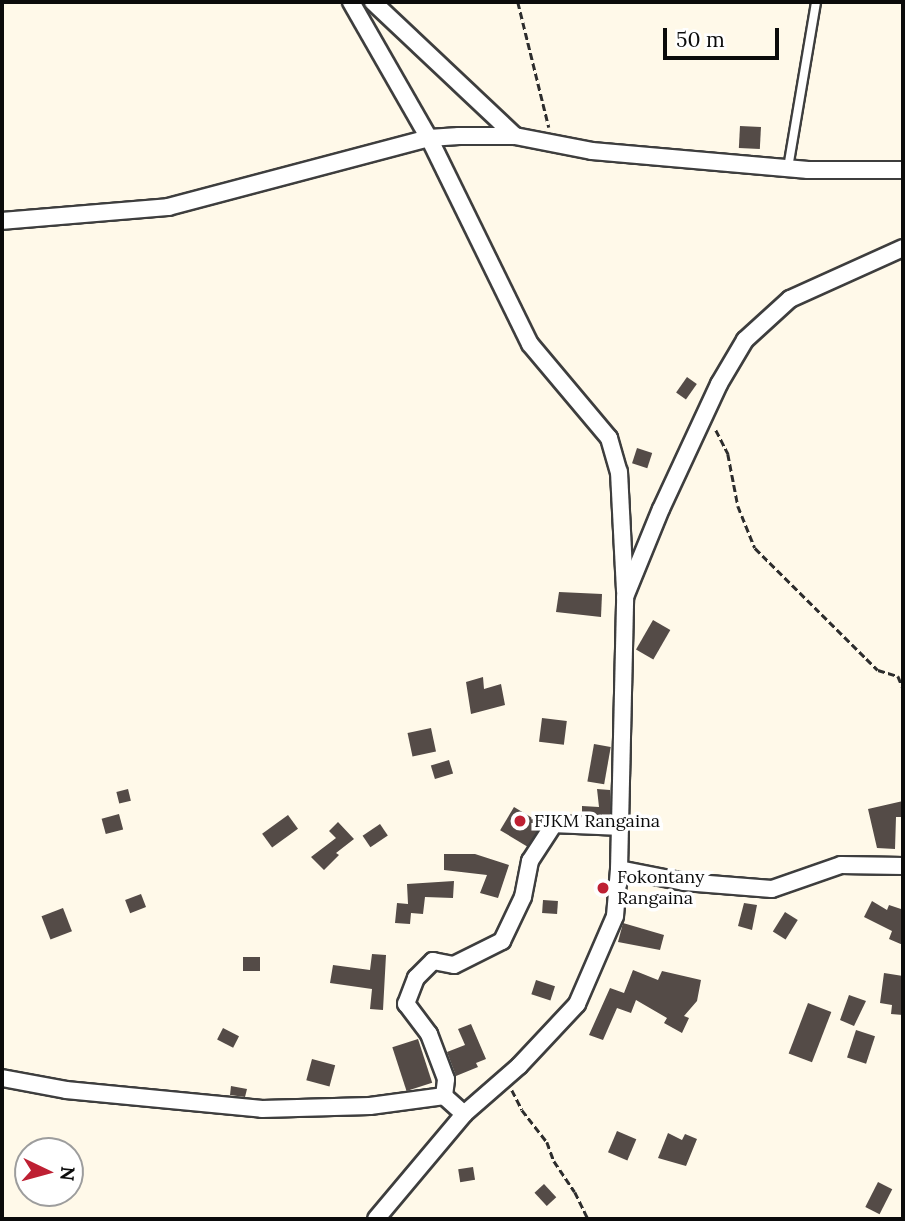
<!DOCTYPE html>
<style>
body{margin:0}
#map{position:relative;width:905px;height:1221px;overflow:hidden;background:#fff9e9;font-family:Lora,serif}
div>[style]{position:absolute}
.building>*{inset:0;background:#544b47;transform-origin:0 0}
.path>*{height:2.5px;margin-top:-1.25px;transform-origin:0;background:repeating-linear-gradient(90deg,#2d2d2d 0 7px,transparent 0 10.5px)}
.roads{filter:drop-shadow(2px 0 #3e3e3e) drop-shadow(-2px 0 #3e3e3e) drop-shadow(0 2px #3e3e3e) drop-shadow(0 -2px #3e3e3e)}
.service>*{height:8px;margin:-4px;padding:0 4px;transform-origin:4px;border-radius:4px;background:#fff}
.minor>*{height:16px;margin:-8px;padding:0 8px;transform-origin:8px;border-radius:8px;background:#fff}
.dots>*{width:19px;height:19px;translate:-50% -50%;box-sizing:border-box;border:4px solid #fff;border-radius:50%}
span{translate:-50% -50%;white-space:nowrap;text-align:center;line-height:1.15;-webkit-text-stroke:7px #fff;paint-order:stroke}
.poi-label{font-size:18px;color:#0b0b0b}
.left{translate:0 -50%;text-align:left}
.frame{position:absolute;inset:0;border:4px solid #0b0b0b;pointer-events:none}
.north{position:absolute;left:14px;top:1137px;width:70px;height:70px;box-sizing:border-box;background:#fff;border:2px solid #9d9d9d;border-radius:50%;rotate:95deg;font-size:19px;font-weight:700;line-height:28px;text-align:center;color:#0b0b0b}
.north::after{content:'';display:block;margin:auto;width:24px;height:32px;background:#be2033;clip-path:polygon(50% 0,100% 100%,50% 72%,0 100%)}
.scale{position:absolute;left:663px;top:28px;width:116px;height:32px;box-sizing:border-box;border:4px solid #0b0b0b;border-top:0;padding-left:9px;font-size:21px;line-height:24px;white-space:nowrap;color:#0b0b0b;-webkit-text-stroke:5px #fff;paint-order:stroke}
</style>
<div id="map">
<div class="building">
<div style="left:740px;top:126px;width:21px;height:22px;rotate:3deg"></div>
<div style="left:687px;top:377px;width:12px;height:19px;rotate:35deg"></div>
<div style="left:637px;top:448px;width:16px;height:16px;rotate:18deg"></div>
<div style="clip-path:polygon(559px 592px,602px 594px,601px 617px,556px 612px)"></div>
<div style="left:653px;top:620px;width:20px;height:34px;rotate:30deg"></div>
<div style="clip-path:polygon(483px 677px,484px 689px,501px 684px,505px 705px,471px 714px,466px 682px)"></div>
<div style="left:542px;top:718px;width:25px;height:24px;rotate:7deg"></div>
<div style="left:431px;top:728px;width:24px;height:24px;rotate:78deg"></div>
<div style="left:594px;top:744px;width:17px;height:38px;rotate:10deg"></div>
<div style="left:449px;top:760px;width:14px;height:19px;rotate:73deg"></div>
<div style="left:128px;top:789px;width:12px;height:12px;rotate:76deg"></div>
<div style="clip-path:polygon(597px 789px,610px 790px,610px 816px,582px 815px,582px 806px,599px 807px)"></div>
<div style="clip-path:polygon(903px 801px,903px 817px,896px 817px,895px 849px,877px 848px,868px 809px)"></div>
<div style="left:514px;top:807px;width:33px;height:27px;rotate:31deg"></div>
<div style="left:119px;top:814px;width:16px;height:18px;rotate:75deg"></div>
<div style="left:288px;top:815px;width:17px;height:32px;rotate:54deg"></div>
<div style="clip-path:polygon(338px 822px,354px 839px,336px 853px,339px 855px,324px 870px,311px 857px,336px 838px,329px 831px)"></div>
<div style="left:380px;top:824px;width:14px;height:21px;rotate:56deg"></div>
<div style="clip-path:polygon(444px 854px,475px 854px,509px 865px,498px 898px,480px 893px,487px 875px,444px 870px)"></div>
<div style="clip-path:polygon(454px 881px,453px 898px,425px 897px,423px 914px,411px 913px,410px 924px,395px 923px,397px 903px,408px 904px,407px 884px)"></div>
<div style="left:141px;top:894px;width:14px;height:17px;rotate:69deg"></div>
<div style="left:543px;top:900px;width:15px;height:13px;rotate:4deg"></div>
<div style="clip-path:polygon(872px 901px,887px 910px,889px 905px,901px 909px,903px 904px,903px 945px,889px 939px,892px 931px,864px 917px)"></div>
<div style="clip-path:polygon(744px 903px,757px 905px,752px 930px,738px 926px)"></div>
<div style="left:63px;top:908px;width:25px;height:23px;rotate:69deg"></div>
<div style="left:785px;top:912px;width:15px;height:23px;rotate:32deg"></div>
<div style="clip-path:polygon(623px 923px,664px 935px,660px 950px,618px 942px)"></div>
<div style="clip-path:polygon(372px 954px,386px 955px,383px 1010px,370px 1009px,372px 989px,330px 983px,333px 965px,370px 970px)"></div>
<div style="left:243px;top:957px;width:17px;height:14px"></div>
<div style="clip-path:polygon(633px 970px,658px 980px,662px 971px,701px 980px,697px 1001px,684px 1016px,689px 1018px,682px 1033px,664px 1023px,667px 1018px,636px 1000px,631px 1013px,617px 1008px,603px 1040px,589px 1035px,610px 988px,624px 993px)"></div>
<div style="clip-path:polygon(884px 973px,903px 976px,903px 1015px,891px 1014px,892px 1005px,880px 1003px)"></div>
<div style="left:536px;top:980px;width:20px;height:15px;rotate:18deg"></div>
<div style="clip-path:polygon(849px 995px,866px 1001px,854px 1026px,840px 1020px)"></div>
<div style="left:808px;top:1003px;width:25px;height:54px;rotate:21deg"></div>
<div style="clip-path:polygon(471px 1024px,486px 1059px,476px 1063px,478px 1067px,456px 1076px,447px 1052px,465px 1045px,458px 1029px)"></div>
<div style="left:223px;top:1028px;width:18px;height:13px;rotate:27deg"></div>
<div style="left:856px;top:1030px;width:20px;height:29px;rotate:18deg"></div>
<div style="left:418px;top:1039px;width:46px;height:27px;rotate:72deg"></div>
<div style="left:312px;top:1059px;width:24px;height:22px;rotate:15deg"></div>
<div style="clip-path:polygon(231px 1086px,247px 1089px,245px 1097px,230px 1095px)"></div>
<div style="left:617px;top:1131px;width:21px;height:23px;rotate:23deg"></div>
<div style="clip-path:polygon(668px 1133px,682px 1140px,685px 1134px,697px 1139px,686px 1166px,658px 1158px)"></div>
<div style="left:473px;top:1167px;width:13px;height:15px;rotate:81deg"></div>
<div style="left:878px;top:1182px;width:16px;height:28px;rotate:27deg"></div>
<div style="left:544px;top:1184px;width:18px;height:13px;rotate:47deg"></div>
</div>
<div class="path">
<div style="left:518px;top:2px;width:129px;rotate:76.1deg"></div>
<div style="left:716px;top:430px;width:27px;rotate:63deg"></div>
<div style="left:728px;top:454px;width:53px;rotate:79.1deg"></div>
<div style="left:738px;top:506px;width:45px;rotate:68deg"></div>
<div style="left:755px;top:548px;width:173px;rotate:44.8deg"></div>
<div style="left:878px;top:670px;width:21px;rotate:17deg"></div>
<div style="left:898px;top:676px;width:13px;rotate:67deg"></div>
<div style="left:512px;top:1090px;width:22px;rotate:63deg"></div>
<div style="left:522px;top:1110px;width:41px;rotate:52deg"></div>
<div style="left:547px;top:1142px;width:20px;rotate:70deg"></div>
<div style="left:554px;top:1161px;width:37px;rotate:56deg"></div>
<div style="left:575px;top:1192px;width:30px;rotate:64deg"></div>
</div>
<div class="roads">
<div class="service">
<div style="left:788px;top:168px;width:168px;rotate:-80.4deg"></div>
</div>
<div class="minor">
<div style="left:351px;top:2px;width:157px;rotate:60.2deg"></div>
<div style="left:429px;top:138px;width:229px;rotate:63.9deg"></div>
<div style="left:530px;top:344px;width:123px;rotate:50deg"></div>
<div style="left:609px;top:438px;width:35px;rotate:74deg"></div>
<div style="left:619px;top:472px;width:120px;rotate:87.1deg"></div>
<div style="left:373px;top:2px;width:195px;rotate:43.3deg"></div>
<div style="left:2px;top:221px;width:167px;rotate:-4.8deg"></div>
<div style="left:168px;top:207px;width:270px;rotate:-14.8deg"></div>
<div style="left:429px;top:138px;width:30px;rotate:-4deg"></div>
<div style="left:459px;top:136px;width:56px"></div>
<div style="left:515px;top:136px;width:78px;rotate:11deg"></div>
<div style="left:592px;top:151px;width:217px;rotate:5deg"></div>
<div style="left:808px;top:170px;width:95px"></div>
<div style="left:619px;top:869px;width:66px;rotate:11.3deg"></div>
<div style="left:684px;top:882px;width:88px;rotate:4.5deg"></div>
<div style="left:772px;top:889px;width:73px;rotate:-19.2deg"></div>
<div style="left:841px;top:865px;width:62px;rotate:0.9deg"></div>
<div style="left:2px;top:1078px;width:65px;rotate:10.6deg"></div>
<div style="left:66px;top:1090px;width:197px;rotate:5.5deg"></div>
<div style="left:262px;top:1109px;width:108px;rotate:-1.6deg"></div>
<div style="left:370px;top:1106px;width:75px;rotate:-7.7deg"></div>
<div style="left:444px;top:1096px;width:27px;rotate:42deg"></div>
<div style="left:444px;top:1096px;width:17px;rotate:-83deg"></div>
<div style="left:446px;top:1079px;width:48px;rotate:-110.7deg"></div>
<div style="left:429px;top:1034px;width:38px;rotate:-127deg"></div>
<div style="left:406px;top:1004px;width:28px;rotate:-69deg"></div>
<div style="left:416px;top:978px;width:24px;rotate:-45deg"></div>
<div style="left:433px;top:961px;width:21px;rotate:11deg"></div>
<div style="left:454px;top:965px;width:54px;rotate:-26.6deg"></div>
<div style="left:502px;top:941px;width:49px;rotate:-64.5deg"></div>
<div style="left:523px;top:897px;width:37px;rotate:-79deg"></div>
<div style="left:530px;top:861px;width:44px;rotate:-57deg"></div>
<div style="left:554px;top:824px;width:66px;rotate:2.6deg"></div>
<div style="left:376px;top:1219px;width:137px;rotate:-50deg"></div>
<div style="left:464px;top:1114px;width:73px;rotate:-41.1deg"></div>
<div style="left:519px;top:1066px;width:85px;rotate:-46.9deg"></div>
<div style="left:577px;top:1004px;width:96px;rotate:-66.6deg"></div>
<div style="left:615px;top:916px;width:47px;rotate:-85.1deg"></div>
<div style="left:619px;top:869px;width:272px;rotate:-88.7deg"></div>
<div style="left:625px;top:597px;width:95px;rotate:-67.8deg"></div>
<div style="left:661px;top:509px;width:138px;rotate:-65.1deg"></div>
<div style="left:719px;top:384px;width:51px;rotate:-59.4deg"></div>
<div style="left:745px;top:340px;width:61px;rotate:-42.3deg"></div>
<div style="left:790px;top:299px;width:124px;rotate:-24.3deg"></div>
</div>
</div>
<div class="dots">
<div style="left:520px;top:821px;background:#be2033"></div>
<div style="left:603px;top:888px;background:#be2033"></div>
</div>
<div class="poi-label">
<span class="left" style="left:534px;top:821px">FJKM Rangaina</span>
<span class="left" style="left:617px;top:888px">Fokontany<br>Rangaina</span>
</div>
<div class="frame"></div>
<div class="north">N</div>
<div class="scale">50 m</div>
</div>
